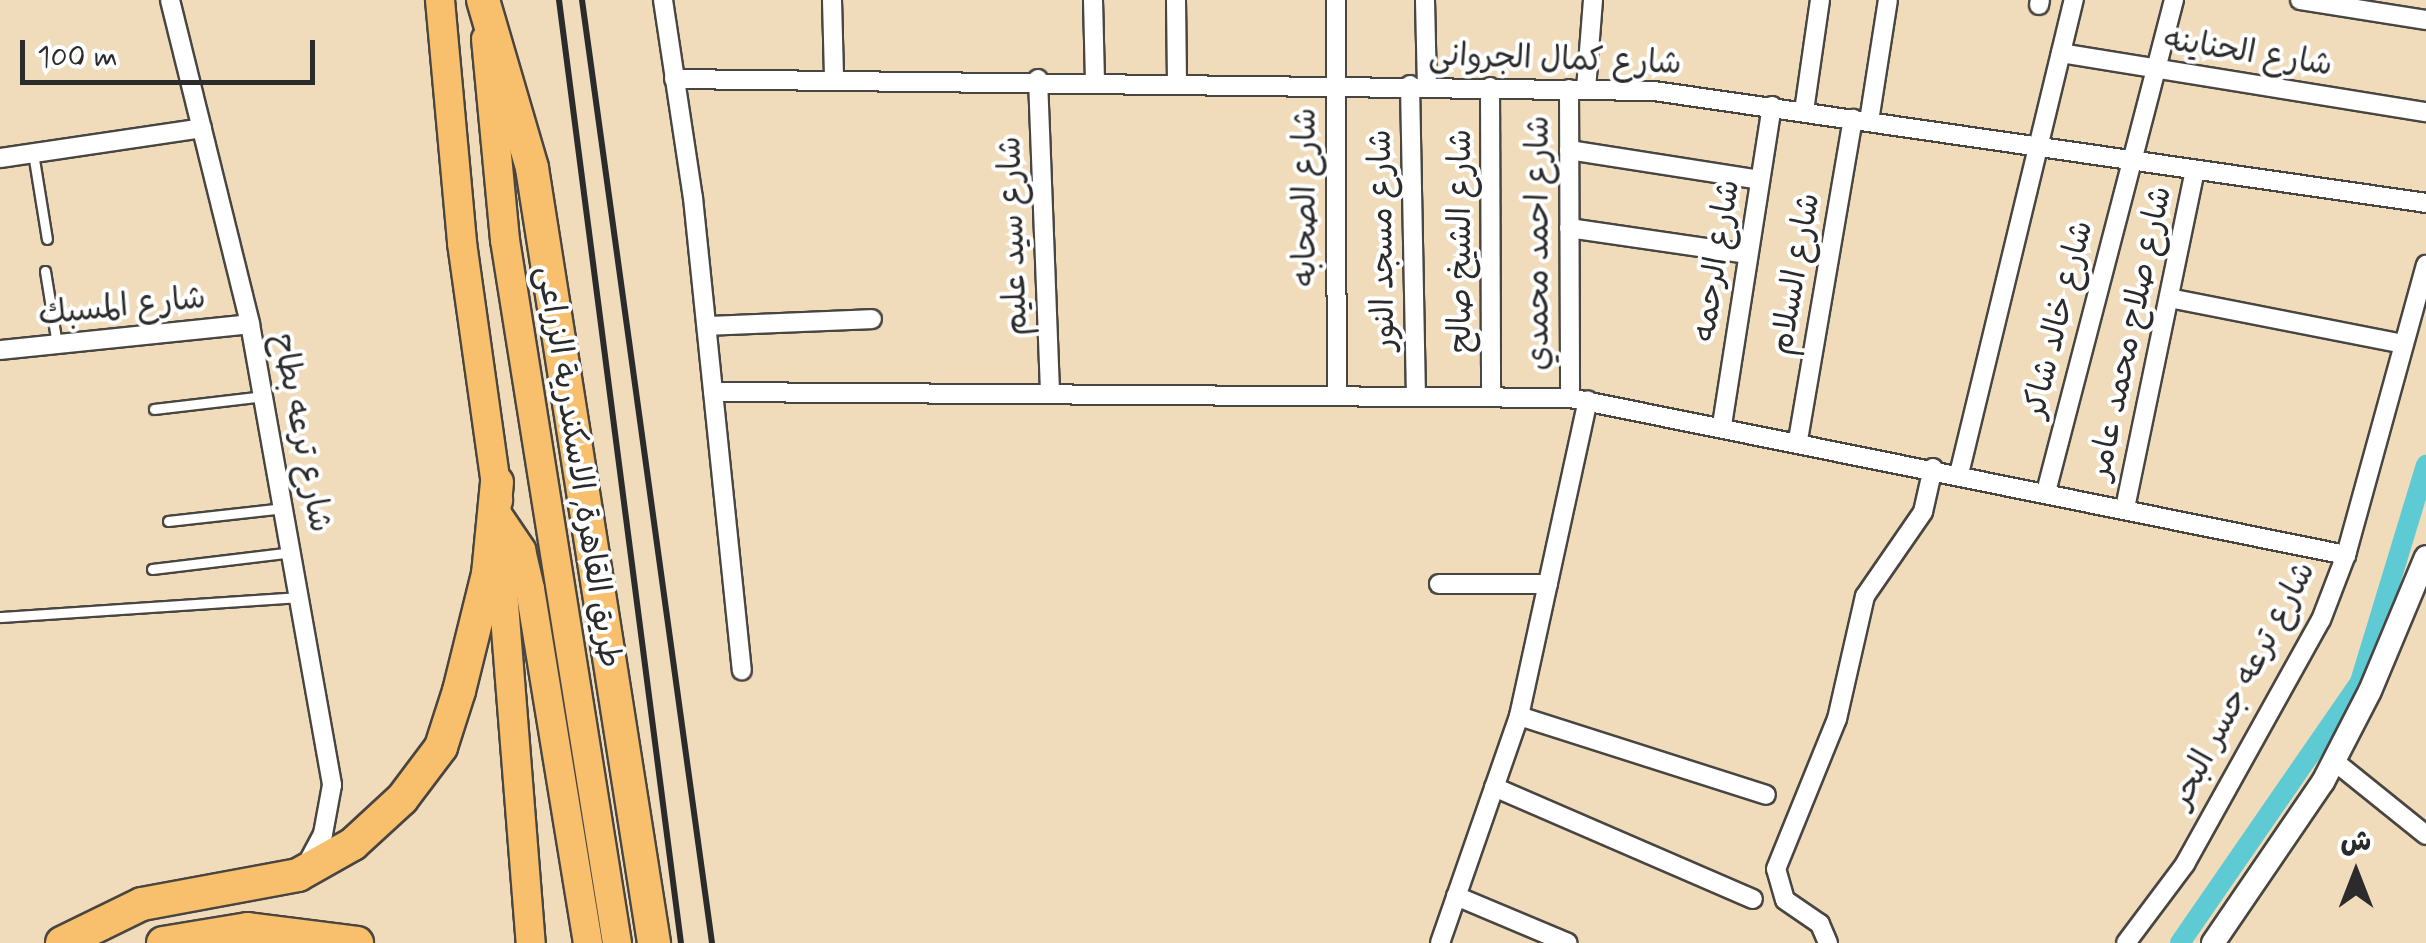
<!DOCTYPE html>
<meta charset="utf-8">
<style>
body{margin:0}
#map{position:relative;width:2426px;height:943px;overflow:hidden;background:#f0dcbb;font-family:Mynerve,"Playpen Sans Arabic",sans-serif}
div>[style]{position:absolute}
.canal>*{height:20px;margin:-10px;padding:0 10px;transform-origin:10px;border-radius:10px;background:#5dcad4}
.roads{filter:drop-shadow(2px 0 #494641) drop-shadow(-2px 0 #494641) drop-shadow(0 2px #494641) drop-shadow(0 -2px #494641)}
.service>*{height:9px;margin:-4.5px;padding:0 4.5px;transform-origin:4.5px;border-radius:4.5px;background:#fff}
.minor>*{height:18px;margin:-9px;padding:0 9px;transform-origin:9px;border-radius:9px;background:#fff}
.tertiary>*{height:22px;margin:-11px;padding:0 11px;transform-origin:11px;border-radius:11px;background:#fff}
.trunk>*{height:28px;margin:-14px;padding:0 14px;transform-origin:14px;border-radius:14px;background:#f8bf6c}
.motorway>*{height:32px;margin:-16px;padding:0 16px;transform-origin:16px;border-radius:16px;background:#f8bf6c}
.rail>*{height:6px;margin:-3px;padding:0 3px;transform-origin:3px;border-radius:3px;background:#2b2b2b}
span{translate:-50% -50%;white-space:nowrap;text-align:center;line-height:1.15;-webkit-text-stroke:8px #fff;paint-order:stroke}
.street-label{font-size:32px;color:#2b2b2b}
.north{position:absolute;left:2306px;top:823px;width:100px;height:100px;-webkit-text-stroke:8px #fff;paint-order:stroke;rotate:0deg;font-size:28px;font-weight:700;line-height:40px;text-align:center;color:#2b2b2b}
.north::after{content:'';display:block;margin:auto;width:35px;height:45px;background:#2b2b2b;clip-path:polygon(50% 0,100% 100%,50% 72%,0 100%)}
.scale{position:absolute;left:20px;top:40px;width:295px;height:45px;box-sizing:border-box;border:5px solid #2b2b2b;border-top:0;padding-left:12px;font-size:30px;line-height:35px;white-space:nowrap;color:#2b2b2b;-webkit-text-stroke:8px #fff;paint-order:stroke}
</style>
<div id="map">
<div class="canal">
<div style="left:2180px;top:943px;width:317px;rotate:-55.4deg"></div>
<div style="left:2360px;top:682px;width:227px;rotate:-73.1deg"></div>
</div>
<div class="roads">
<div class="service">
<div style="left:33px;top:153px;width:87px;rotate:80.8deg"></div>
<div style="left:45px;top:271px;width:74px;rotate:80.7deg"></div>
<div style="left:154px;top:409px;width:111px;rotate:-6.7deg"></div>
<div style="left:168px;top:521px;width:117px;rotate:-6.4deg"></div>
<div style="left:152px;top:569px;width:142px;rotate:-6.9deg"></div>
<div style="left:0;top:617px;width:300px;rotate:-3.8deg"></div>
</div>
<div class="minor">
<div style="left:170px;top:0;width:334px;rotate:76.1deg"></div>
<div style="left:250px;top:324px;width:468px;rotate:79.9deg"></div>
<div style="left:332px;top:785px;width:50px;rotate:100.4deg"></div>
<div style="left:323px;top:834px;width:32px;rotate:118deg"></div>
<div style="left:663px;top:0;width:200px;rotate:81.4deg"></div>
<div style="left:693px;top:198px;width:475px;rotate:84.1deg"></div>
<div style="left:832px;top:0;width:79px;rotate:88.5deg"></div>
<div style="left:1093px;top:0;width:80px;rotate:88.6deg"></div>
<div style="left:1176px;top:0;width:81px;rotate:89.3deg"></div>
<div style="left:1336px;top:0;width:393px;rotate:89.9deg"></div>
<div style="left:1425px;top:0;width:85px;rotate:88.7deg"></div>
<div style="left:2300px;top:0;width:128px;rotate:9deg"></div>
<div style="left:2039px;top:5px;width:5px;rotate:-79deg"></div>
<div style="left:2061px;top:53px;width:370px;rotate:9.2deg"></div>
<div style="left:674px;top:79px;width:980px;rotate:0.7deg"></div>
<div style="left:1654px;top:91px;width:780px;rotate:8.25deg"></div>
<div style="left:1038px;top:79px;width:311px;rotate:87.8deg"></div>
<div style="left:1410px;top:85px;width:309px;rotate:88.9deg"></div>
<div style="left:1490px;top:87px;width:308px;rotate:89.8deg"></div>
<div style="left:1569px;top:89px;width:309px;rotate:89.8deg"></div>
<div style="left:1586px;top:89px;width:89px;rotate:-85.5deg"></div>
<div style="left:1804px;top:111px;width:112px;rotate:-81.8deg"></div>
<div style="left:1869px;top:121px;width:122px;rotate:-81.1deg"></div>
<div style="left:1569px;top:150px;width:193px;rotate:8.9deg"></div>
<div style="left:0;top:158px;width:204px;rotate:-8.4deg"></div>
<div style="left:1569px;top:228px;width:181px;rotate:8.3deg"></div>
<div style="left:2169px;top:298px;width:239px;rotate:11.1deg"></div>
<div style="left:707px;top:326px;width:165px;rotate:-2.4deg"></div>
<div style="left:0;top:350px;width:251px;rotate:-5.9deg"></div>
<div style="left:713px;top:392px;width:857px;rotate:0.4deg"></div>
<div style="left:1570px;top:398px;width:792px;rotate:11.44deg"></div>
<div style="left:1722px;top:425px;width:323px;rotate:-81.1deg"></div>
<div style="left:1798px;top:440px;width:326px;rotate:-80.3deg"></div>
<div style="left:1959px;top:474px;width:488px;rotate:-76.4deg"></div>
<div style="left:2046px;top:492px;width:508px;rotate:-75.42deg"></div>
<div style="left:2125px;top:508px;width:344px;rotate:-78.3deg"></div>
<div style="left:1439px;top:584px;width:109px"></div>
<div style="left:1519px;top:716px;width:259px;rotate:17.7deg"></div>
<div style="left:2334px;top:761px;width:118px;rotate:38.8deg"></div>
<div style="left:1494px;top:787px;width:282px;rotate:23.4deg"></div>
<div style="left:1456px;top:896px;width:121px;rotate:22.8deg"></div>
<div style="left:1440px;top:943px;width:240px;rotate:-70.8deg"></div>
<div style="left:1519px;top:716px;width:323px;rotate:-77.7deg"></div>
<div style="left:1828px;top:943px;width:21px;rotate:-113deg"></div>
<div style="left:1820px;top:924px;width:42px;rotate:-145.6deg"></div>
<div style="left:1785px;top:900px;width:32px;rotate:-106deg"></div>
<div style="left:1776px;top:869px;width:162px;rotate:-67.9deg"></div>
<div style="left:1837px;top:719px;width:126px;rotate:-77.2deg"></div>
<div style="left:1865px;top:596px;width:102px;rotate:-55.4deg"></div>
<div style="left:1923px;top:512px;width:45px;rotate:-77.2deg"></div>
<div style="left:2126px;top:943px;width:99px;rotate:-53.2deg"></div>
<div style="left:2185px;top:864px;width:279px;rotate:-60.9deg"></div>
<div style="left:2321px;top:620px;width:70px;rotate:-69deg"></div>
<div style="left:2346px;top:555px;width:301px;rotate:-74.6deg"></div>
</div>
<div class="tertiary">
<div style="left:2213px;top:943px;width:195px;rotate:-55.7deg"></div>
<div style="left:2323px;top:782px;width:102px;rotate:-62.7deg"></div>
<div style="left:2370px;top:691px;width:145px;rotate:-67.3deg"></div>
</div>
<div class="trunk">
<div style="left:440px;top:0;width:244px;rotate:84.8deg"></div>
<div style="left:462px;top:243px;width:260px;rotate:82deg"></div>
<div style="left:486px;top:39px;width:202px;rotate:84.6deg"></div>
<div style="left:505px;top:240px;width:712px;rotate:80.95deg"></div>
<div style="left:499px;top:517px;width:40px;rotate:56deg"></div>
<div style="left:521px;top:550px;width:40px;rotate:77deg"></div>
<div style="left:530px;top:589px;width:359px;rotate:80.7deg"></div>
<div style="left:500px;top:553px;width:391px;rotate:85.5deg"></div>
</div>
<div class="motorway">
<div style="left:483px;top:0;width:175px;rotate:73.7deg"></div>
<div style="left:532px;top:168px;width:785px;rotate:81.05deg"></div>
<div style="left:62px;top:943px;width:89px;rotate:-26deg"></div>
<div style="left:142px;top:904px;width:159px;rotate:-10.5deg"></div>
<div style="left:298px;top:875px;width:63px;rotate:-29.4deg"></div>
<div style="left:353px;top:844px;width:67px;rotate:-42.6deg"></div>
<div style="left:402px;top:799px;width:65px;rotate:-53.1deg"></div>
<div style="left:441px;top:747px;width:59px;rotate:-72.2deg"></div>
<div style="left:459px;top:691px;width:121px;rotate:-76.1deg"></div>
<div style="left:488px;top:574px;width:92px;rotate:-84.4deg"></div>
<div style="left:163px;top:943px;width:86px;rotate:-9.4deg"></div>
<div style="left:248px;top:929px;width:110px;rotate:7.3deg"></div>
</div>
</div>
<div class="rail">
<div style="left:559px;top:0;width:951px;rotate:82.63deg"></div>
<div style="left:582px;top:0;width:952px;rotate:82.15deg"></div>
</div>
<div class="street-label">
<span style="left:2248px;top:53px;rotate:9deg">شارع الحناينه</span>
<span style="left:1555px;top:60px;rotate:2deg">شارع كمال الجروانى</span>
<span style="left:1306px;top:197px;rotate:-90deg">شارع الصحابه</span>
<span style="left:1014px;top:236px;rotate:-92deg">شارع سيد عليم</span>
<span style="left:1383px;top:240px;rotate:-91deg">شارع مسجد النور</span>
<span style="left:1461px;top:241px;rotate:-90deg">شارع الشيخ صالح</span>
<span style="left:1539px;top:243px;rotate:-90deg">شارع احمد محمدي</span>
<span style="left:1717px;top:261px;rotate:-81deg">شارع الرحمه</span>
<span style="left:1796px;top:274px;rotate:-80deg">شارع السلام</span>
<span style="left:122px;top:307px;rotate:-6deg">شارع المسبك</span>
<span style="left:2059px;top:319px;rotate:-76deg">شارع خالد شاكر</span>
<span style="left:2131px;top:333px;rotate:-78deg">شارع صلاح محمد عامر</span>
<span style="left:301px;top:433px;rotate:79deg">شارع ترعه بطاح</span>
<span style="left:578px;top:467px;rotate:81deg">طريق القاهرة, الاسكندرية الزراعى</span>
<span style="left:2243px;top:685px;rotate:-62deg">شارع ترعه جسر البحر</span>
</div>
<div class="north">ش</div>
<div class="scale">100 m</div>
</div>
